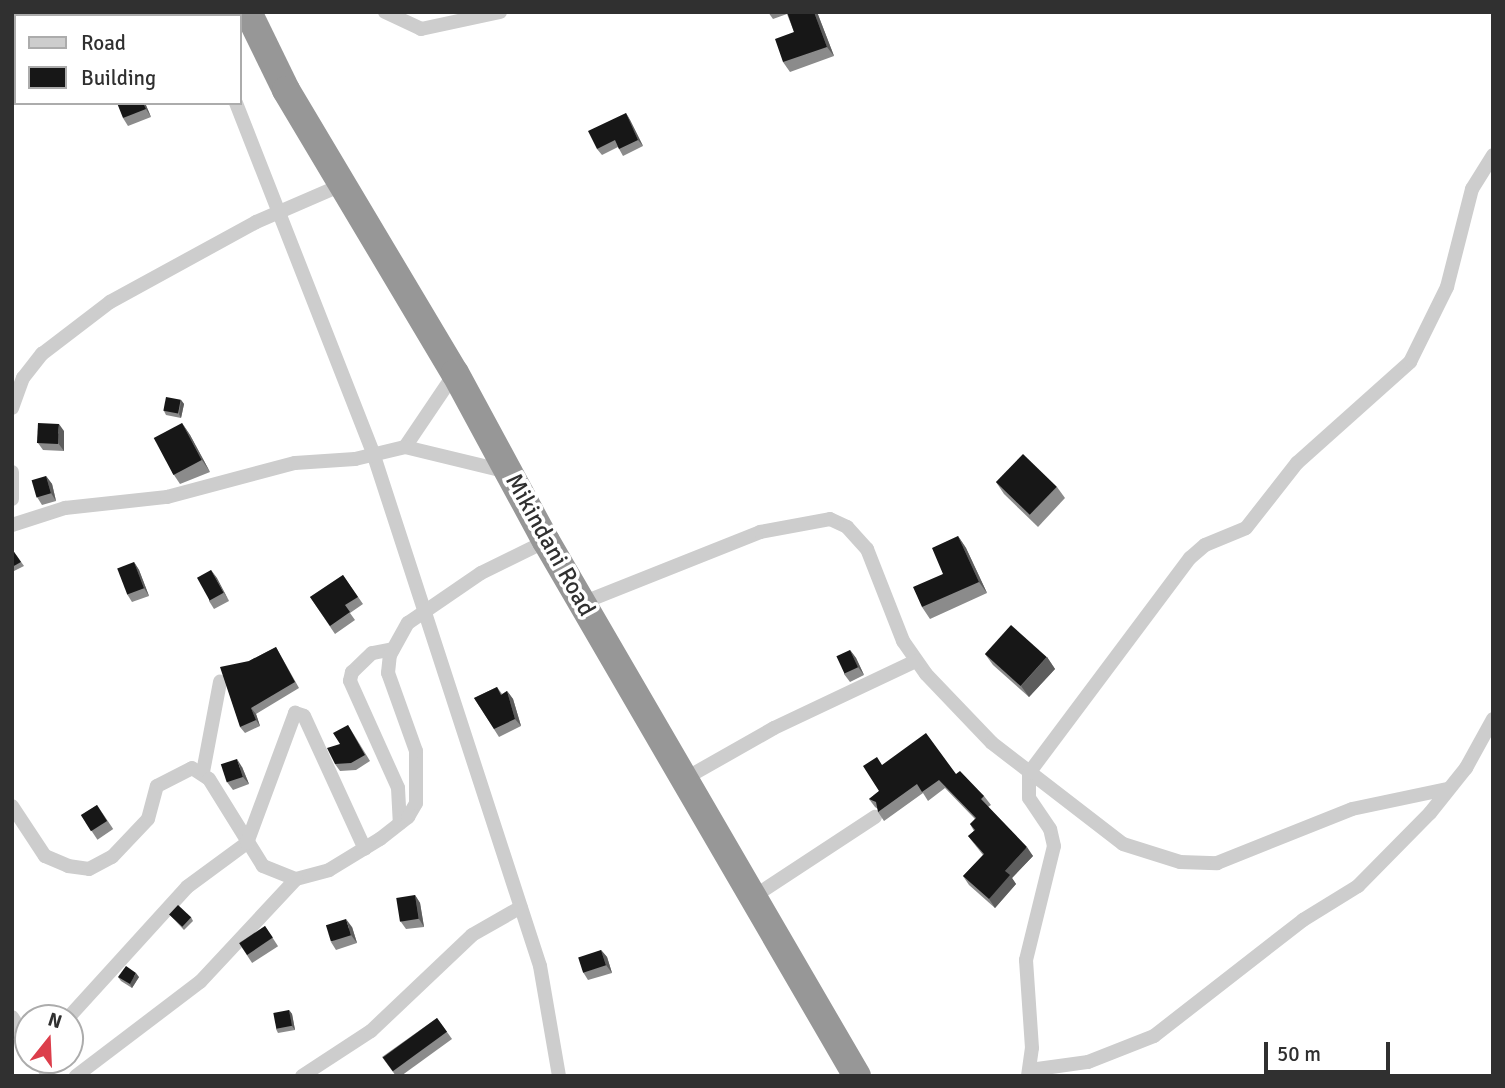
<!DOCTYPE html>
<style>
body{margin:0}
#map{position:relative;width:1505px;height:1088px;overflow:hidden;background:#fff;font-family:Signika,sans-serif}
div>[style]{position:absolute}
.street>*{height:14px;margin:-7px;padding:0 7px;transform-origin:7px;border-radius:7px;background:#cdcdcd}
.highway>*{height:28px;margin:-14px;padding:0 14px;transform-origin:14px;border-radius:14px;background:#979797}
.wall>*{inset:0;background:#8b8b8b;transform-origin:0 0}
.shaded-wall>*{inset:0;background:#5d5d5d}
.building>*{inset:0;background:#171717;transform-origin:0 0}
span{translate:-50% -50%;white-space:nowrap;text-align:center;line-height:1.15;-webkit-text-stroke:7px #fff;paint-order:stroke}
.street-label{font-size:24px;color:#303030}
.frame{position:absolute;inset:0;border:14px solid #303030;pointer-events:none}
.legend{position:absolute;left:14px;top:14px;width:228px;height:91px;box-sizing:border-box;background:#fff;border:2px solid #acacac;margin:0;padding:9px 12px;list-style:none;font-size:21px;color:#303030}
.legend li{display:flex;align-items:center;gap:14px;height:35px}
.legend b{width:35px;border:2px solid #acacac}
.north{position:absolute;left:14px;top:1004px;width:70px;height:70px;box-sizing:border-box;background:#fff;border:2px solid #acacac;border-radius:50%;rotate:18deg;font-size:19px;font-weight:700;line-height:28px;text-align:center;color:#303030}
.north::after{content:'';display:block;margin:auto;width:24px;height:32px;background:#dc3e4b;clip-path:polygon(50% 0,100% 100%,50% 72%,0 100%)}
.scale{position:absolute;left:1264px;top:1042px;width:126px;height:32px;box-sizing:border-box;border:4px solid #303030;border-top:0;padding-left:9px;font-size:21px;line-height:24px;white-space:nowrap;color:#303030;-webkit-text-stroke:5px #fff;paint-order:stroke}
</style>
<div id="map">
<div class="street">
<div style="left:198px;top:12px;width:4px;rotate:63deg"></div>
<div style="left:385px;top:12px;width:40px;rotate:25deg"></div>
<div style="left:421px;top:29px;width:81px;rotate:-12.1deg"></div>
<div style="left:165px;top:16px;width:12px;rotate:-20deg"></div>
<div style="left:12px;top:66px;width:4px;rotate:-14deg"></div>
<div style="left:236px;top:103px;width:379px;rotate:68.6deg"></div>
<div style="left:374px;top:456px;width:536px;rotate:71.97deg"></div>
<div style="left:540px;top:966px;width:112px;rotate:80.2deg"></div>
<div style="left:12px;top:408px;width:32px;rotate:-70deg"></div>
<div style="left:23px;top:378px;width:31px;rotate:-52deg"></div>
<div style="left:42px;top:354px;width:86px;rotate:-37.4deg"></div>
<div style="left:110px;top:302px;width:166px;rotate:-28.7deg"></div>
<div style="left:256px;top:222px;width:96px;rotate:-23.4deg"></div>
<div style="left:405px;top:447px;width:89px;rotate:-56deg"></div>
<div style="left:12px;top:472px;width:27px;rotate:90deg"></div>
<div style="left:12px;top:525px;width:56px;rotate:-17.8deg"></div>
<div style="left:65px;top:508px;width:103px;rotate:-6.2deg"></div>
<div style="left:167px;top:497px;width:132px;rotate:-14.9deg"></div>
<div style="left:295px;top:463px;width:60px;rotate:-3.8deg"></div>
<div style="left:355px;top:459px;width:51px;rotate:-13.5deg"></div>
<div style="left:405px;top:447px;width:106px;rotate:13.6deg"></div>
<div style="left:582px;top:603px;width:192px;rotate:-21.7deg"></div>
<div style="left:760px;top:532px;width:71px;rotate:-10.5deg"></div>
<div style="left:830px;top:519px;width:19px;rotate:25deg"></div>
<div style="left:847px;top:527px;width:30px;rotate:48deg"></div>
<div style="left:867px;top:549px;width:99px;rotate:68.6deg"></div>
<div style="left:903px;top:641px;width:40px;rotate:55.1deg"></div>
<div style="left:926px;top:674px;width:95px;rotate:46.3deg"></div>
<div style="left:992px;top:743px;width:165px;rotate:37.6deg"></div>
<div style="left:1123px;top:844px;width:60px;rotate:17.5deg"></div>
<div style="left:1180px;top:862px;width:37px;rotate:2deg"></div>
<div style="left:1217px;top:863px;width:145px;rotate:-21.8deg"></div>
<div style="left:1352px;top:809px;width:97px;rotate:-11.9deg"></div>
<div style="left:393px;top:649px;width:21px;rotate:169deg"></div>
<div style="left:372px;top:653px;width:28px;rotate:136deg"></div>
<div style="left:352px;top:672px;width:9px;rotate:103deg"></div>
<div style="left:350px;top:681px;width:117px;rotate:65.8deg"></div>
<div style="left:398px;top:788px;width:35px;rotate:87deg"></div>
<div style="left:203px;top:772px;width:92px;rotate:-79.3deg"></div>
<div style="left:686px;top:778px;width:101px;rotate:-29.6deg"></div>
<div style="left:774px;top:728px;width:157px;rotate:-25.3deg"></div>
<div style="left:12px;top:806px;width:60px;rotate:56.6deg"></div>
<div style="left:45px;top:856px;width:25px;rotate:23deg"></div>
<div style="left:68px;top:866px;width:21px;rotate:8deg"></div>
<div style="left:89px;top:869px;width:26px;rotate:-28deg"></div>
<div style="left:112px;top:857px;width:52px;rotate:-46.5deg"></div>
<div style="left:148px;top:819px;width:34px;rotate:-75deg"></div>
<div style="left:157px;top:786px;width:39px;rotate:-27deg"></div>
<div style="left:192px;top:768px;width:20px;rotate:33deg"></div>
<div style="left:209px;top:779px;width:102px;rotate:58.2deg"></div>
<div style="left:263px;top:866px;width:35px;rotate:22deg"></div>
<div style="left:296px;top:879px;width:34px;rotate:-15deg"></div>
<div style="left:329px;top:870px;width:60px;rotate:-31.3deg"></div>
<div style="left:380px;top:839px;width:36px;rotate:-38deg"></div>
<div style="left:408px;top:817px;width:16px;rotate:-60deg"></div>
<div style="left:416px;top:803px;width:52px;rotate:-90deg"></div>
<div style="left:416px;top:751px;width:83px;rotate:-109.7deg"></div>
<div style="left:388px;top:673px;width:18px;rotate:-84deg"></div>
<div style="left:390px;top:655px;width:37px;rotate:-61deg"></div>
<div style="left:408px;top:623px;width:88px;rotate:-34.4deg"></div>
<div style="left:481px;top:573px;width:72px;rotate:-26.2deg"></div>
<div style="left:753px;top:897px;width:146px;rotate:-33.3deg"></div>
<div style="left:12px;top:1017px;width:30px;rotate:57deg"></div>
<div style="left:68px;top:1018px;width:177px;rotate:-47.7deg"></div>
<div style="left:187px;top:887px;width:74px;rotate:-36.3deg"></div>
<div style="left:247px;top:843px;width:139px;rotate:-69.7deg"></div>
<div style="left:295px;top:713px;width:9px;rotate:18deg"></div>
<div style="left:304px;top:716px;width:146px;rotate:65.4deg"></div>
<div style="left:39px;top:1060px;width:19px;rotate:58deg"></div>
<div style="left:1030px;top:1070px;width:59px;rotate:-7.9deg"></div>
<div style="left:1088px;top:1062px;width:71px;rotate:-21.5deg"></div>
<div style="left:1154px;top:1036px;width:189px;rotate:-37.9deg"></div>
<div style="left:1303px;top:920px;width:65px;rotate:-31.7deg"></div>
<div style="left:1358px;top:886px;width:103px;rotate:-45.4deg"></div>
<div style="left:1430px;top:813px;width:58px;rotate:-51.3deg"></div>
<div style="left:1466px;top:768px;width:56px;rotate:-61.1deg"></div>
<div style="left:76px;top:1076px;width:156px;rotate:-37.2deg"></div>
<div style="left:200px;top:982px;width:141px;rotate:-47deg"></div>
<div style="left:302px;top:1076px;width:82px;rotate:-33.1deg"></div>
<div style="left:371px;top:1031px;width:139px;rotate:-43.5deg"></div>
<div style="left:472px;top:935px;width:56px;rotate:-29.7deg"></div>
<div style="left:1028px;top:1076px;width:28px;rotate:-82deg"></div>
<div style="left:1032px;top:1048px;width:88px;rotate:-93.9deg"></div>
<div style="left:1026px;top:960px;width:117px;rotate:-76.2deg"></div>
<div style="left:1054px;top:846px;width:17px;rotate:-103deg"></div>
<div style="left:1050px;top:829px;width:37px;rotate:-124deg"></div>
<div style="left:1029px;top:798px;width:25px;rotate:-90deg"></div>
<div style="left:1029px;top:773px;width:269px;rotate:-53.2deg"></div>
<div style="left:1190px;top:558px;width:20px;rotate:-41deg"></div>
<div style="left:1205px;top:545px;width:44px;rotate:-22.5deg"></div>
<div style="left:1246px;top:528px;width:83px;rotate:-51.9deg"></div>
<div style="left:1297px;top:463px;width:152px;rotate:-41.8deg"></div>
<div style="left:1410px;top:362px;width:84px;rotate:-63.7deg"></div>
<div style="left:1447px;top:287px;width:101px;rotate:-75.7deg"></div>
<div style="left:1472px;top:189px;width:40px;rotate:-58deg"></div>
</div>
<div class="highway">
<div style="left:248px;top:12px;width:87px;rotate:64deg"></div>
<div style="left:286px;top:90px;width:330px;rotate:59.2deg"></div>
<div style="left:455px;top:373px;width:191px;rotate:61.6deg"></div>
<div style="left:546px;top:541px;width:619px;rotate:59.83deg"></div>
</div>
<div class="wall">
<div style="clip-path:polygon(768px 12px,817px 12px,834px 56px,790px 72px,783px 62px,794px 32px,787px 14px,773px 19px)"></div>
<div style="clip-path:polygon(145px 103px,151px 117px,128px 126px,123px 118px)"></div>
<div style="clip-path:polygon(626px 113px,630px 120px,643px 146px,623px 156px,618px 147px,602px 155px,597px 149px)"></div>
<div style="clip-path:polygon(181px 400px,184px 404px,181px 418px,166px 415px,164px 411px)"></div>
<div style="clip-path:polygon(182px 423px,190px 435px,210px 472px,180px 484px,172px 472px)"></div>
<div style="clip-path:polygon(64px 431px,64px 451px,43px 450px,38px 443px)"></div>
<div style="clip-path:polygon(46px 476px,52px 484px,56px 501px,42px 505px,37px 497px)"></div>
<div style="clip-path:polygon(996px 482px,1057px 487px,1065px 498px,1038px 527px,1004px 494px)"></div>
<div style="clip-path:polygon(958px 536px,966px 548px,987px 593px,930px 619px,922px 607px,943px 574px)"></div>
<div style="clip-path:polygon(12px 549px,24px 566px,12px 572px)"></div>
<div style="clip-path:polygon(134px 562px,139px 570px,149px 596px,132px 602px,127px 594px)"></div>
<div style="clip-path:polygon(211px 570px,229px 601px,214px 609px,209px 601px)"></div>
<div style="clip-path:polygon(343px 575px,363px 604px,350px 613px,355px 620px,335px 634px,310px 597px)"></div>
<div style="clip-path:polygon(276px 647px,299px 688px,256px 714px,260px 726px,245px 733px,240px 727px,249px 661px)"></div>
<div style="clip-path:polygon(850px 650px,856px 658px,864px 675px,850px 682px,844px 674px)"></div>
<div style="clip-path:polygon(985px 654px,1047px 657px,1055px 669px,1029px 697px,993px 665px)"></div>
<div style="clip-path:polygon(497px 687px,502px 694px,507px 691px,513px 699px,521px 726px,499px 737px,474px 698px)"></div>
<div style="clip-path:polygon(348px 725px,370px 761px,356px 770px,340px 771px,335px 764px,340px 744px)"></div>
<div style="clip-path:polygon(883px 765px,956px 774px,984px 796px,991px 805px,988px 807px,1033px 856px,1012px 878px,1016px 884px,995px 908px,969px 885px,963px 876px,983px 855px,968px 836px,974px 831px,970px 824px,975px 819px,945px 788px,928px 801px,923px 793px,884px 821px,878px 812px,878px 809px,875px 807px,869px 799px,879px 791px)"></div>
<div style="clip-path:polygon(242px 767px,249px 784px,233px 790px,227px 782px)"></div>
<div style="left:97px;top:805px;width:29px;height:19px;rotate:56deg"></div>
<div style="clip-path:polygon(415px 895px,420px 903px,424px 927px,406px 929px,401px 922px)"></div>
<div style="clip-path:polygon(169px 914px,191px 917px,193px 921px,184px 930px)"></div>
<div style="left:265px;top:926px;width:24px;height:31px;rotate:57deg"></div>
<div style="clip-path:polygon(352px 927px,357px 943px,336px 950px,331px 942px)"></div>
<div style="clip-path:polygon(601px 950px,607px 957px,612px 973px,588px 980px,583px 972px)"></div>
<div style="clip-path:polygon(118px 977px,139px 977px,132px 988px,121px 981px)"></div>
<div style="clip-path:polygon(289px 1010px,292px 1014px,295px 1030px,278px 1033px,276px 1029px)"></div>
<div style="clip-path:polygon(437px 1018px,452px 1039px,401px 1076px,396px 1076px,382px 1057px)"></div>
</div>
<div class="shaded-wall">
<div style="clip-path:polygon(814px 12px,817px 12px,834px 56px,827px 47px)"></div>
<div style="clip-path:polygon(143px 103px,145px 103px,151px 117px,146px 109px)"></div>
<div style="clip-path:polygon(626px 113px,630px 120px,643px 146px,638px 140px)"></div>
<div style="clip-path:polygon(181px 400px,184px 404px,181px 418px,179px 414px)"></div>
<div style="clip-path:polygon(182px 423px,190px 435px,210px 472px,202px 460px)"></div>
<div style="clip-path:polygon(59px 424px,64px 431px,64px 451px,58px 443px)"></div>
<div style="clip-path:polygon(46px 476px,52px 484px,56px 501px,51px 493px)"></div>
<div style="clip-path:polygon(958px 536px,966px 548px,987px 593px,979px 582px)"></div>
<div style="clip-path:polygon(134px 562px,139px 570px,149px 596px,144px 588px)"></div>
<div style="clip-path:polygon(211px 570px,217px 578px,229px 601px,224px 593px)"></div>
<div style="clip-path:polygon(850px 650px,856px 658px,864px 675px,858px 667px)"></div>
<div style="clip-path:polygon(1047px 657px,1055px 669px,1029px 697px,1021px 686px)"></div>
<div style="clip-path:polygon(507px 691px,513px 699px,521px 726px,515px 719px)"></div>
<div style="clip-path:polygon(251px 708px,256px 714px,260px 726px,256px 720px)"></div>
<div style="clip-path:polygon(237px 759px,242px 767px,249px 784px,243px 777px)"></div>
<div style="clip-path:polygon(1027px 847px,1033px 856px,1012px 878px,1016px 884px,995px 908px,989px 899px,1005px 871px)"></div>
<div style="clip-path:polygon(415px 895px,420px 903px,424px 927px,419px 919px)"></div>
<div style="clip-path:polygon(346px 919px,352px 927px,357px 943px,351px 935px)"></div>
<div style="clip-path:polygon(601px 950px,607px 957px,612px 973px,606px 965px)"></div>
<div style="clip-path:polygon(136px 973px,139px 977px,132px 988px,130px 984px)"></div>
<div style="clip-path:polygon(289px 1010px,292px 1014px,295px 1030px,292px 1026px)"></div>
</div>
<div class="building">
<div style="clip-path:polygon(787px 12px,814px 12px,827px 47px,783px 62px,775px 39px,794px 32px)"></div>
<div style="clip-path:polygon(117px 103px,143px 103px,146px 109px,123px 118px)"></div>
<div style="clip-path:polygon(626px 113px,638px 140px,619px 149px,615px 140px,597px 149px,588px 131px)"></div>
<div style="left:166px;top:397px;width:15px;height:14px;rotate:11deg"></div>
<div style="left:38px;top:423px;width:21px;height:20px;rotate:3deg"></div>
<div style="left:182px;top:423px;width:42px;height:32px;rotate:62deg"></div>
<div style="left:1023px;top:454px;width:47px;height:39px;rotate:44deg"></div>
<div style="left:46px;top:476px;width:18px;height:15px;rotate:74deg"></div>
<div style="clip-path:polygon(958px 536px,979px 582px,922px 607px,913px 587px,943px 574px,932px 548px)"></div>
<div style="clip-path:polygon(12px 549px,21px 562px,12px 567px)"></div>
<div style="left:134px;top:562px;width:28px;height:18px;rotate:69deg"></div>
<div style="left:211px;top:570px;width:26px;height:16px;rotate:61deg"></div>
<div style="clip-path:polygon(343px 575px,358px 597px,345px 605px,350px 612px,330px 626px,310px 597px)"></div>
<div style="left:1011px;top:625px;width:48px;height:39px;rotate:42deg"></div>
<div style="clip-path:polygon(276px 647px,295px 682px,251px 708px,256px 720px,240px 727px,220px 667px,249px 661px)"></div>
<div style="left:850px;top:650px;width:19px;height:15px;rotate:65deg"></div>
<div style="clip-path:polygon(497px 687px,501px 695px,507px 691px,515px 719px,494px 729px,474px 698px)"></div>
<div style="clip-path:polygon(348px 725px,365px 755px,351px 763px,335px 764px,327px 748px,340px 744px,333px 733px)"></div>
<div style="clip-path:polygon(926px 733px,956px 774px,960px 771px,984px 796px,981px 799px,1027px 847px,1005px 871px,1010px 875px,989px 899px,963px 876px,984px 854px,968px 836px,975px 830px,970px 824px,976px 818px,939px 780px,922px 792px,917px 784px,878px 812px,876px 802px,869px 799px,879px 791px,863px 766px,877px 757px,882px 765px)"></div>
<div style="left:237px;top:759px;width:19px;height:17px;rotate:72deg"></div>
<div style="left:97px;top:805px;width:19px;height:19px;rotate:58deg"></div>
<div style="left:415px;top:895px;width:24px;height:19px;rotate:81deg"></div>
<div style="left:178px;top:905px;width:18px;height:13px;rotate:43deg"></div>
<div style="left:346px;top:919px;width:17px;height:21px;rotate:73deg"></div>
<div style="left:265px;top:926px;width:14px;height:31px;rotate:56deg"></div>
<div style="left:601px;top:950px;width:16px;height:24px;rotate:72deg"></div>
<div style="clip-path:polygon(126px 966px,136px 973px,130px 984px,118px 977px)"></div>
<div style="left:289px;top:1010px;width:16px;height:16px;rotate:79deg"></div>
<div style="left:437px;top:1018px;width:17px;height:67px;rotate:54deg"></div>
</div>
<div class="street-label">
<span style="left:550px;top:545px;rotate:61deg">Mikindani Road</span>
</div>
<div class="frame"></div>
<ul class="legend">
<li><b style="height:9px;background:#cdcdcd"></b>Road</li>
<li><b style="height:19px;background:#171717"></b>Building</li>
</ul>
<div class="north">N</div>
<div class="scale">50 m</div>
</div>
